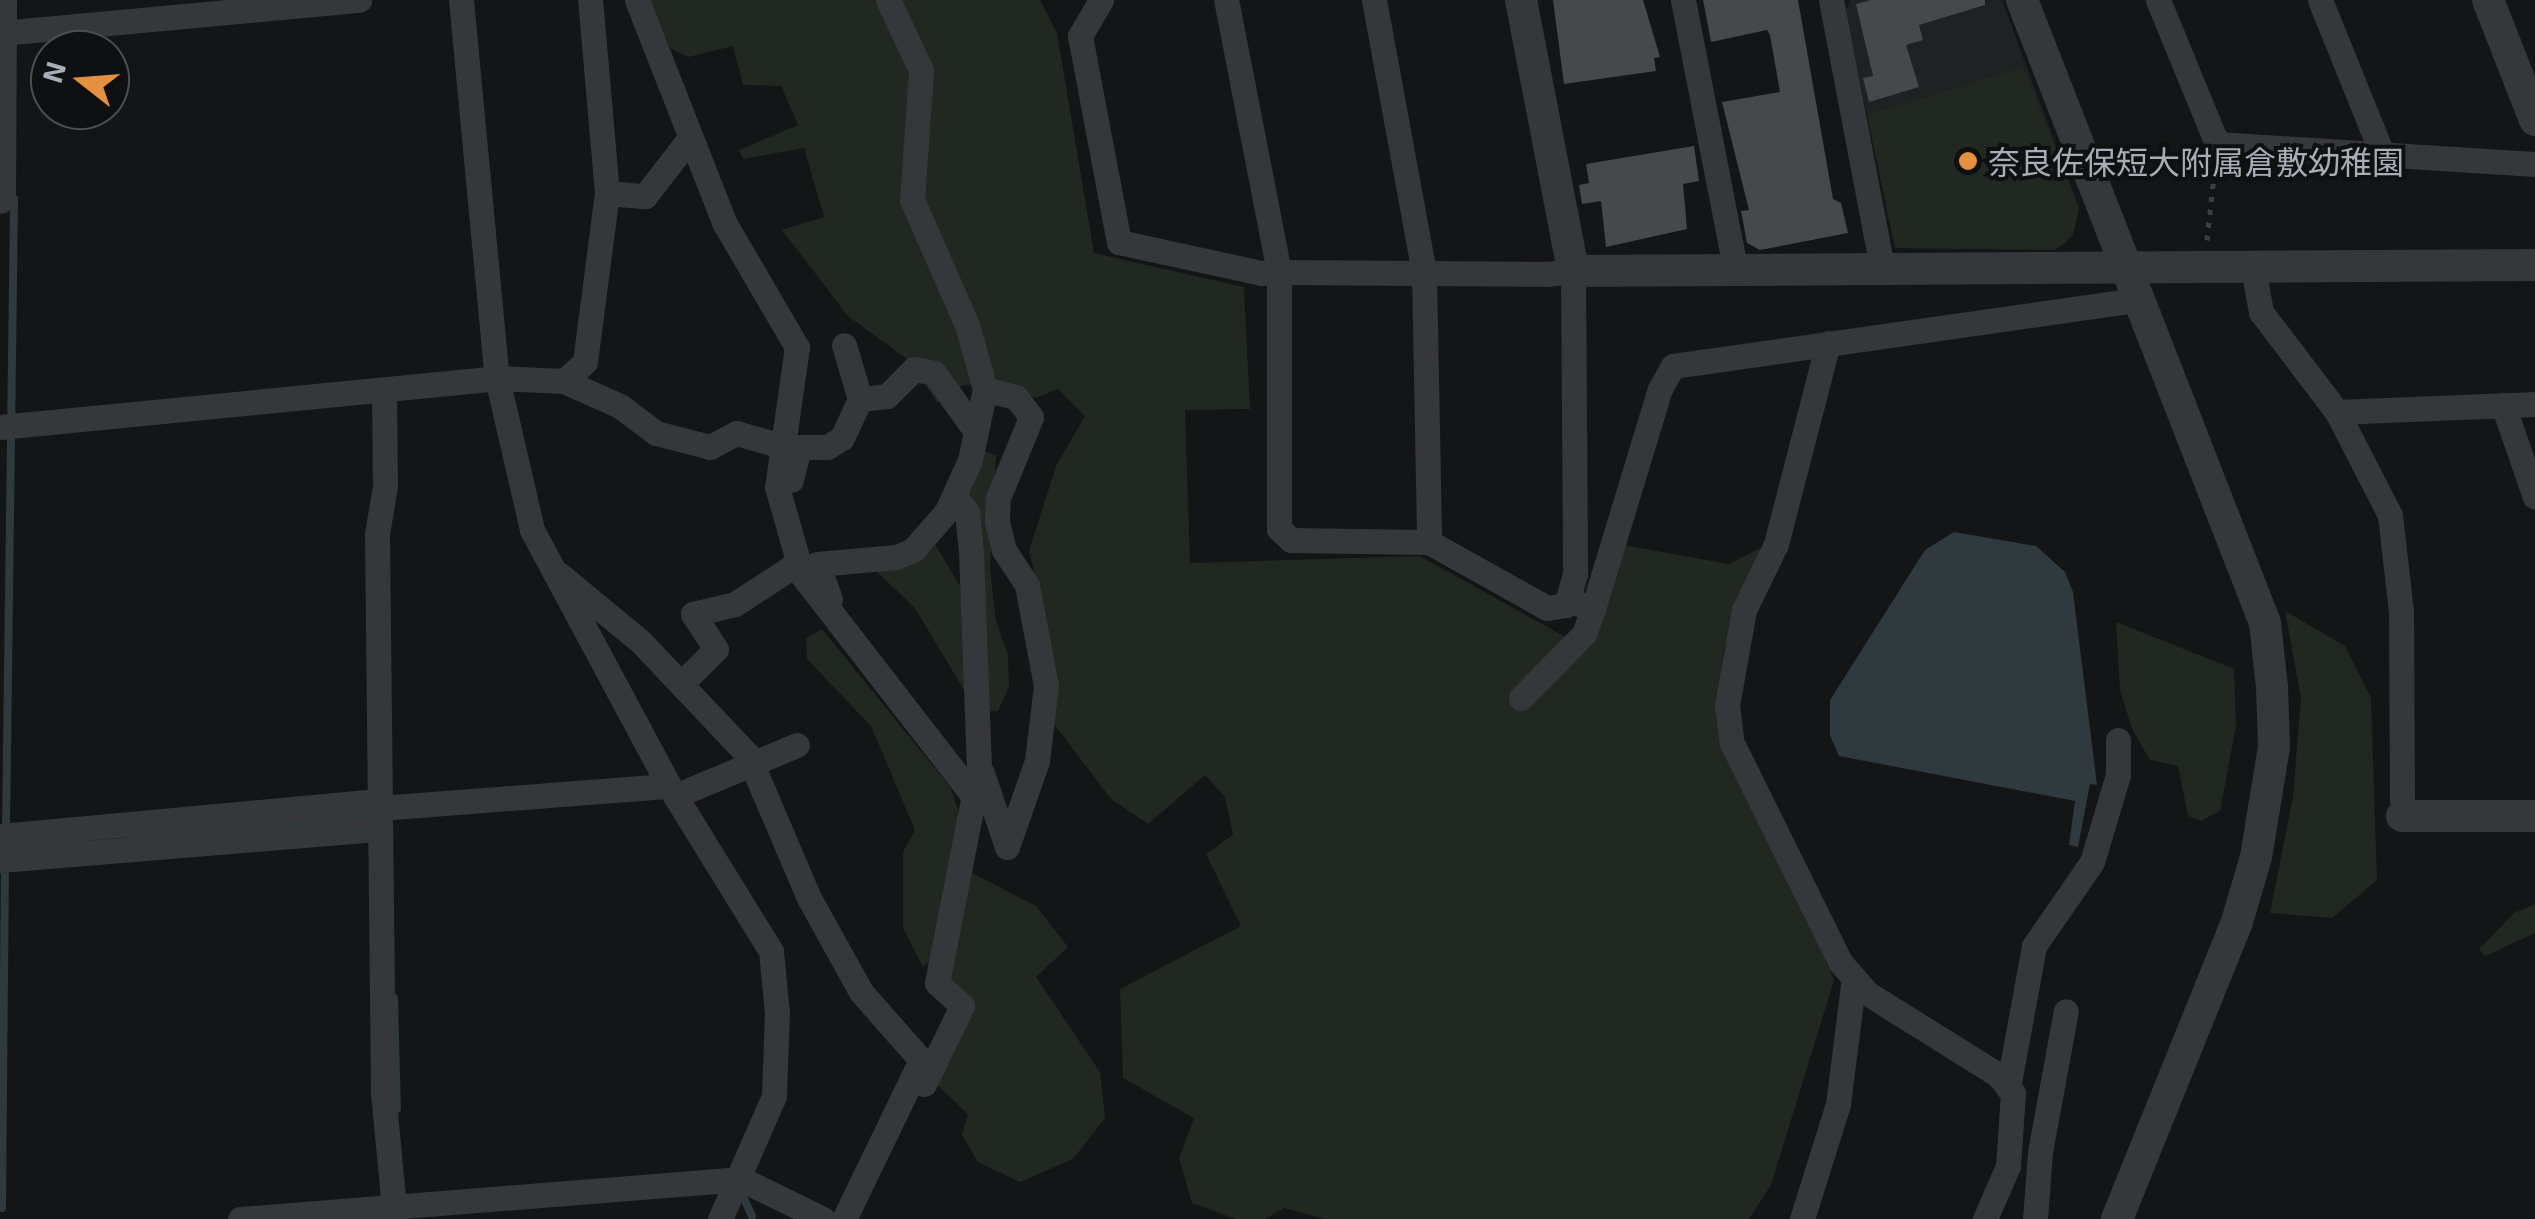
<!DOCTYPE html>
<meta charset="utf-8">
<style>
body{margin:0}
#map{position:relative;width:2535px;height:1219px;overflow:hidden;background:#141516;font-family:"Exo 2","Noto Sans JP",sans-serif}
div>[style]{position:absolute}
.built>*{inset:0;background:#202123}
.green>*{inset:0;background:#212821}
.water>*{inset:0;background:#2f393e}
.stream>*{height:8px;margin:-4px;padding:0 4px;transform-origin:4px;border-radius:4px;background:#2f393e}
.building>*{inset:0;background:#46484b}
.path>*{height:5px;margin-top:-2.5px;transform-origin:0;background:repeating-linear-gradient(90deg,#3c3e42 0 5px,transparent 0 13px)}
.minor>*{height:25px;margin:-12.5px;padding:0 12.5px;transform-origin:12.5px;border-radius:12.5px;background:#36373b}
.tertiary>*{height:32px;margin:-16px;padding:0 16px;transform-origin:16px;border-radius:16px;background:#36373b}
.dots>*{width:28px;height:28px;translate:-50% -50%;box-sizing:border-box;border:5px solid #0f1011;border-radius:50%}
span{translate:-50% -50%;white-space:nowrap;text-align:center;line-height:1.15;-webkit-text-stroke:8px #0f1011;paint-order:stroke}
.poi-label{font-size:32px;color:#a7aeb5}
.left{translate:0 -50%;text-align:left}
.north{position:absolute;left:30px;top:30px;width:100px;height:100px;box-sizing:border-box;background:#0f1011;border:2px solid #4c4f53;border-radius:50%;rotate:287deg;font-size:28px;font-weight:700;line-height:40px;text-align:center;color:#a7aeb5}
.north::after{content:'';display:block;margin:auto;width:35px;height:45px;background:#e4903f;clip-path:polygon(50% 0,100% 100%,50% 72%,0 100%)}
</style>
<div id="map">
<div class="built">
<div style="clip-path:polygon(1851px 0,2002px 0,2079px 208px,2067px 242px,2055px 250px,1895px 248px,1845px 12px)"></div>
</div>
<div class="green">
<div style="clip-path:polygon(650px 0,1040px 0,1057px 33px,1094px 253px,1244px 287px,1250px 409px,1185px 410px,1190px 563px,1420px 556px,1569px 639px,1623px 545px,1729px 564px,1760px 548px,1724px 648px,1717px 707px,1834px 980px,1771px 1185px,1749px 1219px,1325px 1219px,1284px 1208px,1265px 1219px,1236px 1219px,1192px 1203px,1179px 1158px,1194px 1118px,1123px 1078px,1120px 989px,1241px 926px,1206px 854px,1233px 835px,1225px 797px,1205px 775px,1148px 824px,1111px 799px,1051px 720px,1048px 628px,1029px 551px,1056px 466px,1085px 416px,1058px 389px,1035px 398px,990px 384px,963px 385px,938px 403px,907px 359px,848px 316px,782px 230px,824px 217px,804px 148px,743px 159px,739px 150px,798px 125px,781px 86px,743px 85px,733px 46px,688px 57px,670px 48px)"></div>
<div style="clip-path:polygon(2023px 67px,2079px 208px,2073px 235px,2055px 250px,1895px 248px,1867px 115px)"></div>
<div style="clip-path:polygon(982px 451px,996px 455px,990px 569px,996px 621px,1008px 655px,1009px 686px,998px 711px,989px 711px,967px 496px)"></div>
<div style="clip-path:polygon(935px 544px,963px 591px,967px 695px,915px 608px,876px 571px)"></div>
<div style="clip-path:polygon(2285px 611px,2345px 646px,2371px 698px,2377px 880px,2332px 918px,2270px 913px,2293px 797px,2301px 698px)"></div>
<div style="clip-path:polygon(2116px 622px,2234px 669px,2236px 726px,2220px 811px,2201px 821px,2188px 816px,2178px 766px,2150px 760px,2132px 729px,2120px 690px)"></div>
<div style="clip-path:polygon(822px 629px,950px 787px,961px 818px,932px 958px,923px 967px,903px 927px,903px 852px,915px 830px,871px 726px,807px 659px,806px 638px)"></div>
<div style="clip-path:polygon(972px 873px,1036px 906px,1068px 947px,1036px 977px,1100px 1072px,1105px 1118px,1073px 1159px,1020px 1182px,978px 1162px,962px 1135px,968px 1114px,935px 1083px,975px 1007px,947px 976px)"></div>
<div style="clip-path:polygon(2535px 904px,2535px 933px,2485px 956px,2479px 949px,2514px 913px)"></div>
</div>
<div class="water">
<div style="clip-path:polygon(1954px 532px,2036px 546px,2065px 572px,2073px 592px,2097px 785px,2090px 784px,2078px 847px,2069px 845px,2075px 801px,1839px 756px,1830px 735px,1830px 700px,1925px 550px)"></div>
</div>
<div class="stream">
<div style="left:6px;top:830px;width:631px;rotate:-89.27deg"></div>
<div style="left:129px;top:837px;width:247px;rotate:-5.1deg"></div>
<div style="left:394px;top:998px;width:111px;rotate:88.5deg"></div>
<div style="left:743px;top:1196px;width:22px;rotate:66deg"></div>
<div style="left:2px;top:1208px;width:344px;rotate:-89.5deg"></div>
</div>
<div class="building">
<div style="clip-path:polygon(1553px 0,1643px 0,1660px 57px,1654px 58px,1656px 71px,1564px 84px)"></div>
<div style="clip-path:polygon(1703px 0,1798px 0,1833px 199px,1841px 203px,1848px 233px,1760px 250px,1747px 243px,1741px 211px,1749px 210px,1722px 102px,1780px 92px,1770px 35px,1767px 30px,1711px 42px)"></div>
<div style="clip-path:polygon(1871px 0,1985px 0,1985px 5px,1919px 25px,1923px 40px,1906px 45px,1919px 87px,1869px 102px,1863px 78px,1873px 76px,1856px 4px)"></div>
<div style="clip-path:polygon(1694px 146px,1699px 181px,1683px 184px,1687px 229px,1606px 247px,1601px 201px,1582px 204px,1579px 185px,1589px 183px,1586px 164px)"></div>
</div>
<div class="path">
<div style="left:2207px;top:240px;width:74px;rotate:-83.8deg"></div>
</div>
<div class="minor">
<div style="left:461px;top:0;width:380px;rotate:84.6deg"></div>
<div style="left:497px;top:378px;width:156px;rotate:77deg"></div>
<div style="left:532px;top:530px;width:290px;rotate:61.8deg"></div>
<div style="left:669px;top:786px;width:194px;rotate:58.3deg"></div>
<div style="left:771px;top:951px;width:62px;rotate:84.5deg"></div>
<div style="left:777px;top:1013px;width:83px;rotate:92.1deg"></div>
<div style="left:774px;top:1096px;width:134px;rotate:113.7deg"></div>
<div style="left:637px;top:0;width:241px;rotate:68.6deg"></div>
<div style="left:725px;top:224px;width:143px;rotate:59.7deg"></div>
<div style="left:797px;top:347px;width:141px;rotate:98.1deg"></div>
<div style="left:777px;top:487px;width:91px;rotate:74.1deg"></div>
<div style="left:802px;top:575px;width:281px;rotate:52.2deg"></div>
<div style="left:1101px;top:0;width:42px;rotate:120.3deg"></div>
<div style="left:1080px;top:36px;width:210px;rotate:79.3deg"></div>
<div style="left:1119px;top:242px;width:145px;rotate:12.3deg"></div>
<div style="left:1261px;top:273px;width:18px;rotate:-3deg"></div>
<div style="left:1279px;top:272px;width:268px;rotate:0.4deg"></div>
<div style="left:1547px;top:274px;width:26px;rotate:-7deg"></div>
<div style="left:1573px;top:271px;width:303px;rotate:89.6deg"></div>
<div style="left:1575px;top:574px;width:32px;rotate:106deg"></div>
<div style="left:1566px;top:605px;width:19px;rotate:171deg"></div>
<div style="left:1547px;top:608px;width:135px;rotate:-150.8deg"></div>
<div style="left:1429px;top:542px;width:138px;rotate:-179.2deg"></div>
<div style="left:1291px;top:540px;width:16px;rotate:-137deg"></div>
<div style="left:1279px;top:529px;width:257px;rotate:-90deg"></div>
<div style="left:1279px;top:272px;width:277px;rotate:-101deg"></div>
<div style="left:1374px;top:0;width:278px;rotate:79.6deg"></div>
<div style="left:1424px;top:273px;width:269px;rotate:88.9deg"></div>
<div style="left:1683px;top:0;width:277px;rotate:79deg"></div>
<div style="left:1831px;top:0;width:277px;rotate:79.2deg"></div>
<div style="left:2158px;top:0;width:156px;rotate:67.7deg"></div>
<div style="left:2217px;top:144px;width:319px;rotate:3.6deg"></div>
<div style="left:2320px;top:0;width:168px;rotate:68deg"></div>
<div style="left:1px;top:33px;width:360px;rotate:-5.3deg"></div>
<div style="left:607px;top:193px;width:38px;rotate:5deg"></div>
<div style="left:645px;top:196px;width:72px;rotate:-52.3deg"></div>
<div style="left:2253px;top:268px;width:45px;rotate:79.7deg"></div>
<div style="left:2261px;top:312px;width:126px;rotate:52.8deg"></div>
<div style="left:2337px;top:412px;width:116px;rotate:62.8deg"></div>
<div style="left:2390px;top:515px;width:97px;rotate:83.5deg"></div>
<div style="left:2401px;top:611px;width:205px;rotate:89.7deg"></div>
<div style="left:1828px;top:343px;width:208px;rotate:104.5deg"></div>
<div style="left:1776px;top:544px;width:73px;rotate:115.9deg"></div>
<div style="left:1744px;top:610px;width:97px;rotate:100.1deg"></div>
<div style="left:1727px;top:705px;width:38px;rotate:83deg"></div>
<div style="left:1732px;top:743px;width:244px;rotate:63.7deg"></div>
<div style="left:1840px;top:962px;width:41px;rotate:48.9deg"></div>
<div style="left:1867px;top:993px;width:155px;rotate:32deg"></div>
<div style="left:1998px;top:1075px;width:23px;rotate:50deg"></div>
<div style="left:2013px;top:1093px;width:73px;rotate:93.9deg"></div>
<div style="left:2008px;top:1166px;width:58px;rotate:113.5deg"></div>
<div style="left:564px;top:381px;width:61px;rotate:24.1deg"></div>
<div style="left:620px;top:406px;width:45px;rotate:36.9deg"></div>
<div style="left:656px;top:433px;width:56px;rotate:14.5deg"></div>
<div style="left:710px;top:447px;width:30px;rotate:-28deg"></div>
<div style="left:736px;top:433px;width:48px;rotate:15.8deg"></div>
<div style="left:384px;top:392px;width:94px;rotate:89.4deg"></div>
<div style="left:385px;top:486px;width:49px;rotate:99.5deg"></div>
<div style="left:377px;top:534px;width:558px;rotate:89.38deg"></div>
<div style="left:383px;top:1092px;width:128px;rotate:84.6deg"></div>
<div style="left:860px;top:399px;width:27px;rotate:-6deg"></div>
<div style="left:887px;top:396px;width:38px;rotate:-45deg"></div>
<div style="left:914px;top:369px;width:20px;rotate:11deg"></div>
<div style="left:934px;top:373px;width:70px;rotate:54.3deg"></div>
<div style="left:2503px;top:405px;width:97px;rotate:70.8deg"></div>
<div style="left:2337px;top:412px;width:198px;rotate:-2.3deg"></div>
<div style="left:0;top:427px;width:499px;rotate:-5.6deg"></div>
<div style="left:497px;top:378px;width:67px;rotate:2.6deg"></div>
<div style="left:564px;top:381px;width:28px;rotate:-42deg"></div>
<div style="left:585px;top:362px;width:170px;rotate:-82.6deg"></div>
<div style="left:607px;top:193px;width:194px;rotate:-95deg"></div>
<div style="left:791px;top:480px;width:34px;rotate:-76deg"></div>
<div style="left:799px;top:447px;width:28px"></div>
<div style="left:827px;top:447px;width:17px;rotate:-31deg"></div>
<div style="left:842px;top:438px;width:43px;rotate:-65.2deg"></div>
<div style="left:860px;top:399px;width:56px;rotate:-106.5deg"></div>
<div style="left:560px;top:575px;width:105px;rotate:39.6deg"></div>
<div style="left:641px;top:642px;width:156px;rotate:46.6deg"></div>
<div style="left:748px;top:755px;width:155px;rotate:66.9deg"></div>
<div style="left:809px;top:898px;width:107px;rotate:61deg"></div>
<div style="left:861px;top:992px;width:91px;rotate:48.6deg"></div>
<div style="left:921px;top:1060px;width:177px;rotate:115.8deg"></div>
<div style="left:830px;top:599px;width:37px;rotate:-110deg"></div>
<div style="left:817px;top:564px;width:79px;rotate:-5.1deg"></div>
<div style="left:896px;top:557px;width:18px;rotate:-22deg"></div>
<div style="left:913px;top:550px;width:52px;rotate:-48.9deg"></div>
<div style="left:947px;top:511px;width:56px;rotate:-65.7deg"></div>
<div style="left:970px;top:460px;width:73px;rotate:-78.1deg"></div>
<div style="left:985px;top:389px;width:66px;rotate:-105.7deg"></div>
<div style="left:967px;top:325px;width:137px;rotate:-113.7deg"></div>
<div style="left:912px;top:200px;width:130px;rotate:-86deg"></div>
<div style="left:921px;top:70px;width:77px;rotate:-115.2deg"></div>
<div style="left:1569px;top:600px;width:26px;rotate:21deg"></div>
<div style="left:1593px;top:609px;width:230px;rotate:-73.1deg"></div>
<div style="left:1660px;top:389px;width:26px;rotate:-61deg"></div>
<div style="left:1673px;top:366px;width:467px;rotate:-8.1deg"></div>
<div style="left:681px;top:684px;width:49px;rotate:-45deg"></div>
<div style="left:716px;top:649px;width:42px;rotate:-123.3deg"></div>
<div style="left:693px;top:614px;width:43px;rotate:-13.4deg"></div>
<div style="left:735px;top:604px;width:75px;rotate:-33.1deg"></div>
<div style="left:1521px;top:698px;width:90px;rotate:-45.5deg"></div>
<div style="left:1584px;top:634px;width:27px;rotate:-70deg"></div>
<div style="left:982px;top:773px;width:78px;rotate:71.3deg"></div>
<div style="left:1007px;top:847px;width:91px;rotate:-70.8deg"></div>
<div style="left:1037px;top:761px;width:76px;rotate:-83.2deg"></div>
<div style="left:1046px;top:686px;width:103px;rotate:-100.7deg"></div>
<div style="left:1027px;top:585px;width:42px;rotate:-123.3deg"></div>
<div style="left:1004px;top:550px;width:30px;rotate:-104deg"></div>
<div style="left:997px;top:521px;width:23px;rotate:-88deg"></div>
<div style="left:998px;top:498px;width:87px;rotate:-67.8deg"></div>
<div style="left:1031px;top:417px;width:25px;rotate:-127deg"></div>
<div style="left:1016px;top:397px;width:32px;rotate:-166deg"></div>
<div style="left:675px;top:796px;width:132px;rotate:-22.7deg"></div>
<div style="left:380px;top:808px;width:290px;rotate:-4.4deg"></div>
<div style="left:0;top:836px;width:382px;rotate:-5.3deg"></div>
<div style="left:0;top:860px;width:381px;rotate:-4.7deg"></div>
<div style="left:924px;top:1084px;width:87px;rotate:-64deg"></div>
<div style="left:962px;top:1006px;width:34px;rotate:-137deg"></div>
<div style="left:937px;top:983px;width:218px;rotate:-78.9deg"></div>
<div style="left:979px;top:769px;width:217px;rotate:-92.1deg"></div>
<div style="left:971px;top:552px;width:40px;rotate:-95.7deg"></div>
<div style="left:967px;top:512px;width:20px;rotate:-131deg"></div>
<div style="left:2008px;top:1088px;width:144px;rotate:-79.6deg"></div>
<div style="left:2034px;top:946px;width:102px;rotate:-55.4deg"></div>
<div style="left:2092px;top:862px;width:91px;rotate:-73.4deg"></div>
<div style="left:2118px;top:775px;width:35px;rotate:-90deg"></div>
<div style="left:240px;top:1219px;width:503px;rotate:-4.56deg"></div>
<div style="left:741px;top:1179px;width:91px;rotate:26deg"></div>
<div style="left:1802px;top:1219px;width:121px;rotate:-72.6deg"></div>
<div style="left:1838px;top:1104px;width:127px;rotate:-82.8deg"></div>
<div style="left:2035px;top:1219px;width:67px;rotate:-85.7deg"></div>
<div style="left:2040px;top:1152px;width:143px;rotate:-79.6deg"></div>
</div>
<div class="tertiary">
<div style="left:1521px;top:0;width:276px;rotate:79.1deg"></div>
<div style="left:1573px;top:271px;width:962px;rotate:-0.36deg"></div>
<div style="left:2022px;top:0;width:669px;rotate:68.69deg"></div>
<div style="left:2265px;top:623px;width:64px;rotate:83.8deg"></div>
<div style="left:2272px;top:687px;width:60px;rotate:88.1deg"></div>
<div style="left:2274px;top:747px;width:111px;rotate:99.3deg"></div>
<div style="left:2256px;top:857px;width:68px;rotate:106.3deg"></div>
<div style="left:2237px;top:922px;width:320px;rotate:112deg"></div>
<div style="left:2488px;top:0;width:129px;rotate:68.6deg"></div>
<div style="left:0;top:198px;width:198px;rotate:-89.7deg"></div>
<div style="left:2402px;top:816px;width:133px"></div>
</div>
<div class="dots">
<div style="left:1968px;top:161px;background:#e4903f"></div>
</div>
<div class="poi-label">
<span class="left" style="left:1988px;top:161px">奈良佐保短大附属倉敷幼稚園</span>
</div>
<div class="north">N</div>
</div>
